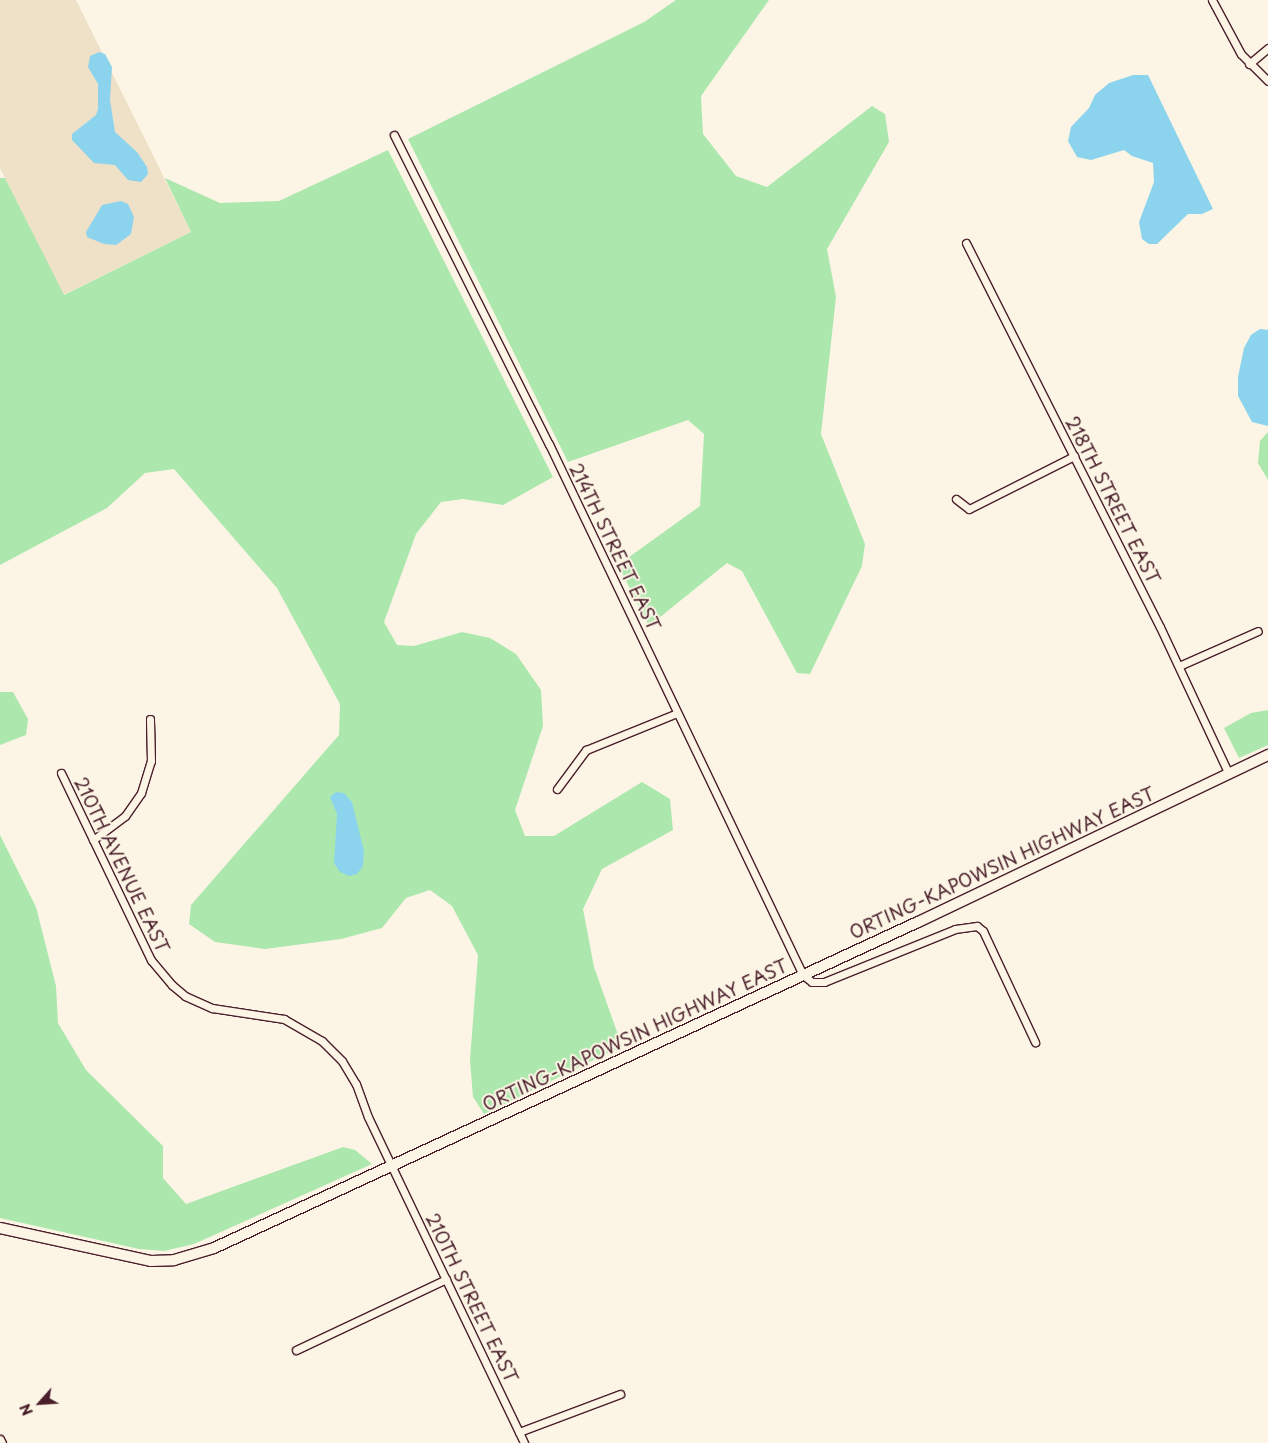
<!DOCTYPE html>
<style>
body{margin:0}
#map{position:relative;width:1268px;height:1443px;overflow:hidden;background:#fcf5e5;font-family:"Playpen Sans",sans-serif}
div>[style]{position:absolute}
.built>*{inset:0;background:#efe0c8}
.green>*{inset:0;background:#ace8ae}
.water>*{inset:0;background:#8cd4ed}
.roads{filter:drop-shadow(1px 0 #4a1f2b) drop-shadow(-1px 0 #4a1f2b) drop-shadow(0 1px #4a1f2b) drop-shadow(0 -1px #4a1f2b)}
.minor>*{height:7px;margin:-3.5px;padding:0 3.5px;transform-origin:3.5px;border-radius:3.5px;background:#fcf5e5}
.secondary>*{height:10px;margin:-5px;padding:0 5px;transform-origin:5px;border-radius:5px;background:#fcf5e5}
span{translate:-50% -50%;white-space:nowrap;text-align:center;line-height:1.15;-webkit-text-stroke:4px #fcf5e5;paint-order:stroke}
.street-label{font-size:18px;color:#4a1f2b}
.north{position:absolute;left:15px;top:1378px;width:50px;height:50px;-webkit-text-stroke:4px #fcf5e5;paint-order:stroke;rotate:244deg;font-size:14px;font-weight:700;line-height:20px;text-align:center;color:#4a1f2b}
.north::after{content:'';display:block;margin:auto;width:18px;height:22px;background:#4a1f2b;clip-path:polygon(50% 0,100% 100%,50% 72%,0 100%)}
</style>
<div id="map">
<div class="built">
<div style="clip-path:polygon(0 0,76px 0,191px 232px,63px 295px,0 168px)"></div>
</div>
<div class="green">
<div style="clip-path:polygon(676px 0,769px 0,701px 96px,703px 134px,736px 176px,767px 187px,872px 106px,885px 114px,889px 142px,827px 249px,836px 297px,821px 434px,865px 544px,862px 566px,810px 674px,797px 673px,742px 571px,727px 563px,649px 626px,618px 565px,700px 506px,704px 434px,688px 420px,568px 462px,408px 139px,644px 22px)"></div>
<div style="clip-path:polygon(388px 150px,553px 477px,503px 505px,463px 499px,441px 502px,416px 534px,384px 622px,397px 645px,414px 646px,462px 632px,490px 638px,516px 654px,541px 690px,543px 726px,515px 810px,525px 836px,554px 836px,642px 782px,670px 799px,673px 830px,602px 869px,583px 909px,594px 967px,622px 1046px,484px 1114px,473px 1097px,470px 1060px,478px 955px,452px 906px,430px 890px,406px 898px,382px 928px,341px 939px,265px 949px,215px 942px,189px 924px,191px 905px,339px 735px,340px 704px,277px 588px,174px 469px,145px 473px,107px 508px,0 565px,0 178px,5px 178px,64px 295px,191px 232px,165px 178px,220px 203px,279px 201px)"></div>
<div style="clip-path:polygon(1268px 432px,1268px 480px,1258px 463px,1260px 441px)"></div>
<div style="clip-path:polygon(0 692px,13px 692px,28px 719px,26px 735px,0 745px)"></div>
<div style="clip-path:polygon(1268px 710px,1268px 745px,1239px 758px,1224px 728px,1251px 713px)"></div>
<div style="clip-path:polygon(0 835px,36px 907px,56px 986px,58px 1023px,86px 1070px,163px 1146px,163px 1178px,186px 1204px,343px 1147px,355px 1150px,372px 1164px,194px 1244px,164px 1251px,139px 1249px,0 1218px)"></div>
</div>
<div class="water">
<div style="clip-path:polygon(99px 52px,105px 54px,112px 67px,110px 100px,115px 132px,137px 152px,147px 167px,148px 174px,141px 182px,128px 180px,115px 165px,94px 163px,72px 140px,72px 134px,96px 115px,98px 109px,98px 84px,88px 67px,90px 56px)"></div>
<div style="clip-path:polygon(1133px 75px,1148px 75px,1213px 209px,1202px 214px,1188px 214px,1157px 244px,1149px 244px,1142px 239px,1139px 222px,1154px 182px,1153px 163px,1132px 156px,1124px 150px,1091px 160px,1077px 157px,1068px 141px,1071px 127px,1089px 108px,1095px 95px,1109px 83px)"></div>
<div style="clip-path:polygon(121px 201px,128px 204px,134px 217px,131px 234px,116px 245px,104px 244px,87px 237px,86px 232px,102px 205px)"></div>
<div style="clip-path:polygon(1260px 329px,1268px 330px,1268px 426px,1252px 422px,1238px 396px,1238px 377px,1244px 348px,1251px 335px)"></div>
<div style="clip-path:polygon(336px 792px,344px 793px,352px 802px,364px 851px,363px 866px,357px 874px,349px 876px,340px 872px,334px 863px,337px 814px,330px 797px)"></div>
</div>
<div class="roads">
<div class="minor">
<div style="left:1212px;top:0;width:61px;rotate:61.8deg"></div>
<div style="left:1241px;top:54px;width:38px;rotate:45deg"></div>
<div style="left:1249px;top:64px;width:25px;rotate:-40deg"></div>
<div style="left:394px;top:135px;width:346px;rotate:63.4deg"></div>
<div style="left:549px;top:444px;width:589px;rotate:64.44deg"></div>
<div style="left:803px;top:975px;width:11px;rotate:38deg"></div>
<div style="left:812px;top:982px;width:12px"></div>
<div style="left:824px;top:982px;width:141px;rotate:-22deg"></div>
<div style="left:955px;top:929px;width:22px;rotate:-8deg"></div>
<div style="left:977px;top:926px;width:8px;rotate:40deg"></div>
<div style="left:983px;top:931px;width:123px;rotate:64.9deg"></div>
<div style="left:966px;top:243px;width:430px;rotate:63.2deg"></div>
<div style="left:1160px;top:627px;width:162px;rotate:64.9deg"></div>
<div style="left:956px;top:499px;width:16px;rotate:38deg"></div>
<div style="left:969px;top:509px;width:118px;rotate:-26.8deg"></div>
<div style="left:1179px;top:666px;width:86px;rotate:-23.9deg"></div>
<div style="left:61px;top:773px;width:208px;rotate:64.3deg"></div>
<div style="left:151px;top:960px;width:33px;rotate:50deg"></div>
<div style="left:172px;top:985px;width:17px;rotate:40deg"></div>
<div style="left:185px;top:996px;width:30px;rotate:24deg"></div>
<div style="left:212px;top:1008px;width:73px;rotate:8.7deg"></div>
<div style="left:284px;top:1019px;width:44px;rotate:30.1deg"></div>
<div style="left:322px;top:1041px;width:28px;rotate:45deg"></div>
<div style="left:342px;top:1061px;width:27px;rotate:59deg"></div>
<div style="left:356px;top:1084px;width:35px;rotate:70deg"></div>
<div style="left:368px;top:1117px;width:361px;rotate:64.4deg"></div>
<div style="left:557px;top:789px;width:49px;rotate:-53.4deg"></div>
<div style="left:586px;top:750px;width:98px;rotate:-22.1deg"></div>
<div style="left:93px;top:840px;width:40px;rotate:-37deg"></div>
<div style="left:125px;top:816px;width:28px;rotate:-55deg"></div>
<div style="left:141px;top:793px;width:34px;rotate:-73deg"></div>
<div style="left:151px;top:761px;width:42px;rotate:-91.4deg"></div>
<div style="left:296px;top:1350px;width:166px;rotate:-25.3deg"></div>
<div style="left:519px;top:1432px;width:108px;rotate:-20.6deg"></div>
<div style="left:0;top:1439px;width:4px;rotate:63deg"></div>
</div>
<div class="secondary">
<div style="left:0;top:1228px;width:155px;rotate:12.3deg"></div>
<div style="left:151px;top:1261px;width:23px;rotate:-2deg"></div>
<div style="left:174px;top:1260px;width:42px;rotate:-16.7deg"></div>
<div style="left:214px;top:1248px;width:776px;rotate:-24.85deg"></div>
<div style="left:918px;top:922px;width:388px;rotate:-25.5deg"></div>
</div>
</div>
<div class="street-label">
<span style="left:1113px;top:500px;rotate:63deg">218TH STREET EAST</span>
<span style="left:615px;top:547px;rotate:64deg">214TH STREET EAST</span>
<span style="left:1002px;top:863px;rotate:-25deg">ORTING-KAPOWSIN HIGHWAY EAST</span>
<span style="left:122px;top:865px;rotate:64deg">210TH AVENUE EAST</span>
<span style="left:635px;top:1035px;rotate:-25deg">ORTING-KAPOWSIN HIGHWAY EAST</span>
<span style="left:472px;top:1298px;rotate:64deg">210TH STREET EAST</span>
</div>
<div class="north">N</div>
</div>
